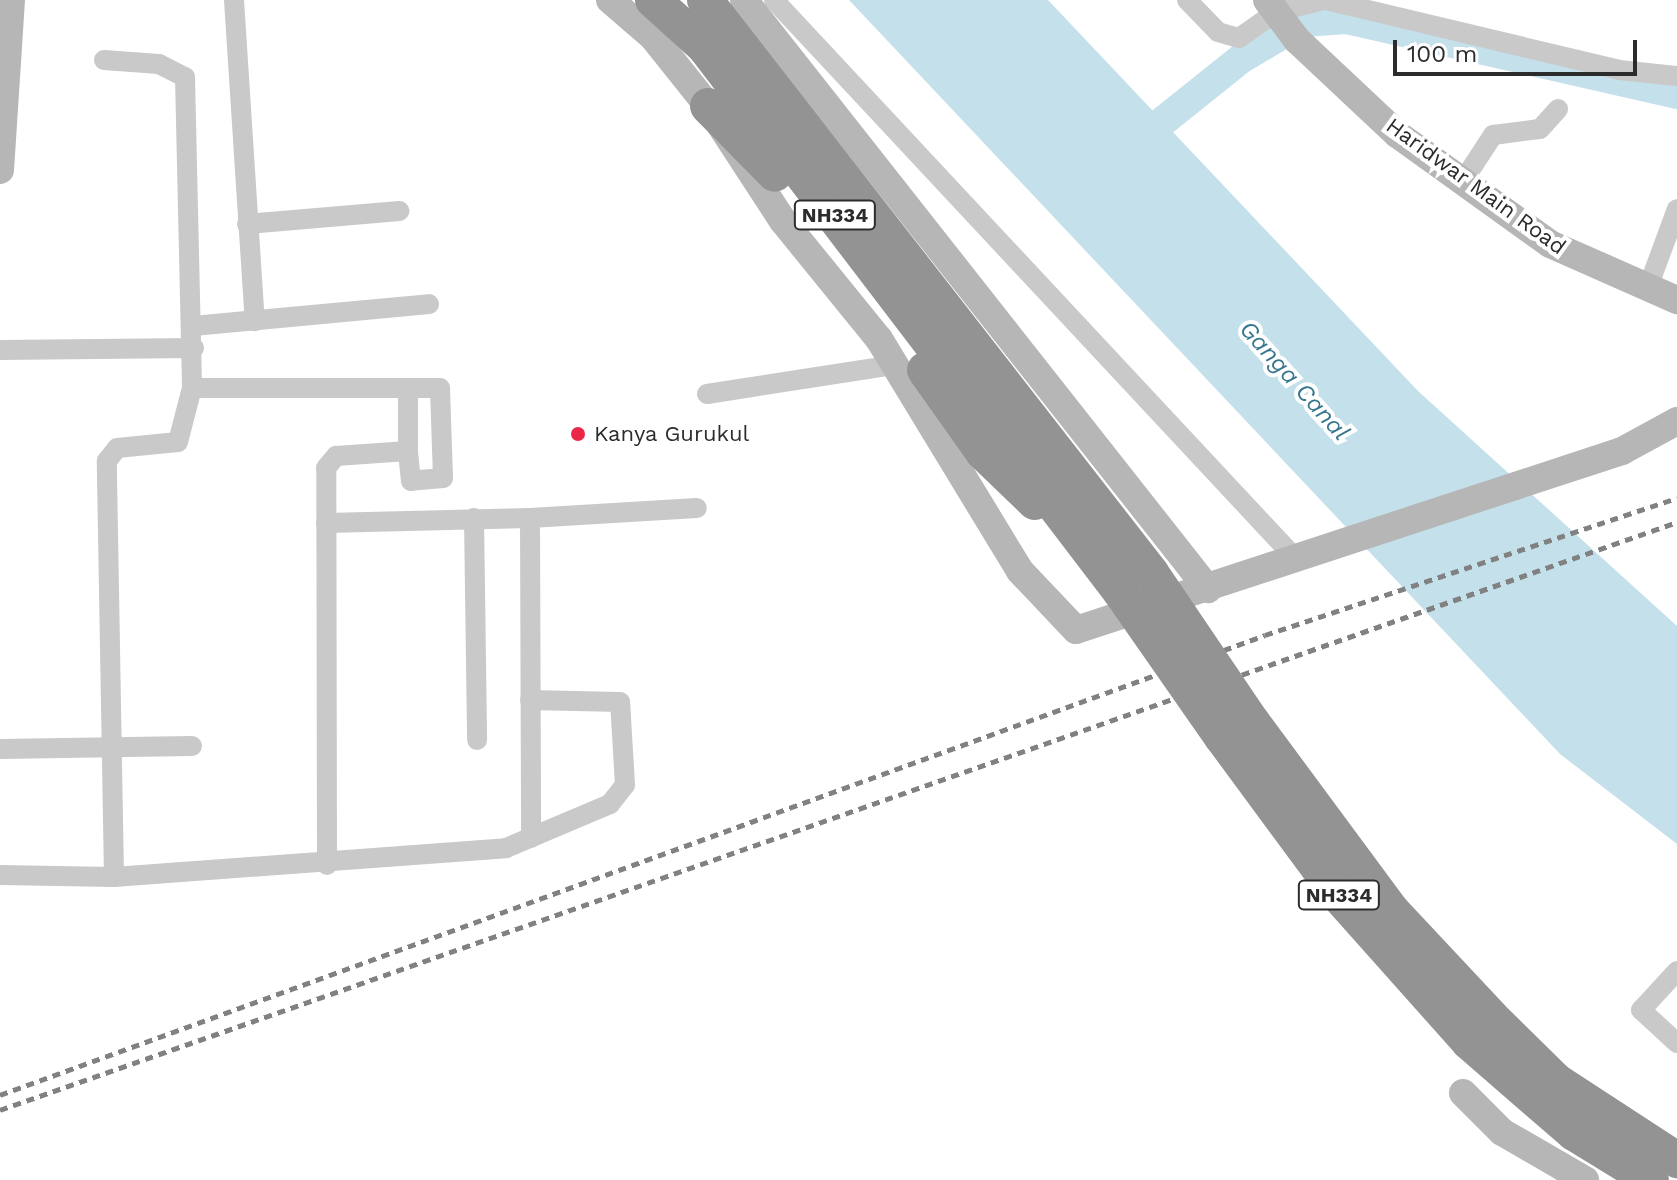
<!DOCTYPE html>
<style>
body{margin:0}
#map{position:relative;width:1677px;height:1180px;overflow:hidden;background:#fff;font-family:"Work Sans",sans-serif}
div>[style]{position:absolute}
.water>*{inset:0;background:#c4e0eb}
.river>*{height:30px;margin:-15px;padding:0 15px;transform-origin:15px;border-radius:15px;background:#c4e0eb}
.street>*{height:20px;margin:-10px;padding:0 10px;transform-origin:10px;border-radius:10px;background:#c9c9c9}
.secondary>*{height:28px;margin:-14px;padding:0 14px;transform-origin:14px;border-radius:14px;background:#b6b6b6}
.highway>*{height:36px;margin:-18px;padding:0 18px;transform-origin:18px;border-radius:18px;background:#939393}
.rail>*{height:5px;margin-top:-2.5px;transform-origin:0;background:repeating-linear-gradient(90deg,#818181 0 8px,transparent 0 14px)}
.highway-bridge>*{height:36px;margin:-18px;padding:0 18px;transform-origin:18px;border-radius:18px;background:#939393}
.dots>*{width:22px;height:22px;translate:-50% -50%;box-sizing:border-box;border:4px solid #fff;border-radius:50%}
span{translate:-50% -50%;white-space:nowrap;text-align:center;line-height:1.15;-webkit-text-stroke:8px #fff;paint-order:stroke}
.shield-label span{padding:2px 6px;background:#fff;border:2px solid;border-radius:6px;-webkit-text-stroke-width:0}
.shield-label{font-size:20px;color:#2c2c2c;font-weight:700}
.street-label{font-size:22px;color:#2c2c2c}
.poi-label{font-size:22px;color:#2c2c2c}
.left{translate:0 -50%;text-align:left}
.water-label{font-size:24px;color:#397790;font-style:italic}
.scale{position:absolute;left:1393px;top:40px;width:244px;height:36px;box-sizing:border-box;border:4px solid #2c2c2c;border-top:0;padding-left:10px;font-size:24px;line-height:28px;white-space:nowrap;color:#2c2c2c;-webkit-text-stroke:6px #fff;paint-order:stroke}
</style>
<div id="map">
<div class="water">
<div style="clip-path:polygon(849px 0,1048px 0,1418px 391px,1677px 626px,1677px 844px,1560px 754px)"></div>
</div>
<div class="river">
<div style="left:1132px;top:146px;width:141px;rotate:-38.7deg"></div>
<div style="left:1242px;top:58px;width:71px;rotate:-30.5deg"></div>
<div style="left:1303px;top:22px;width:44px;rotate:-3.9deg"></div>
<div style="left:1347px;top:19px;width:338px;rotate:12.8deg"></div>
</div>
<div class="street">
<div style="left:234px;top:0;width:322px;rotate:86.3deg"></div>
<div style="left:774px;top:0;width:763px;rotate:46.96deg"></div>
<div style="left:1187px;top:0;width:45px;rotate:45.9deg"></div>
<div style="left:1218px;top:32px;width:22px;rotate:16deg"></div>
<div style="left:1239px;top:38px;width:45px;rotate:-35.1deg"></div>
<div style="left:1276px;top:12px;width:49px;rotate:-14deg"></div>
<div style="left:1326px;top:0;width:301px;rotate:13.4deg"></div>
<div style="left:1619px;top:70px;width:58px;rotate:5.9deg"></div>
<div style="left:104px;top:60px;width:55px;rotate:4.2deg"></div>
<div style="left:159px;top:64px;width:29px;rotate:27deg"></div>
<div style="left:185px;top:77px;width:311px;rotate:88.7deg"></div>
<div style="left:192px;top:388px;width:248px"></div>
<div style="left:440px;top:388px;width:90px;rotate:88.1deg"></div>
<div style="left:443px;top:478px;width:32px;rotate:175deg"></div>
<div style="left:411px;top:481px;width:30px;rotate:-96deg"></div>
<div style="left:1463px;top:181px;width:55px;rotate:-56.9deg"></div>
<div style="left:1493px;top:135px;width:47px;rotate:-7.3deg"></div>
<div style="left:1540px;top:129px;width:27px;rotate:-48deg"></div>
<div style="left:247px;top:224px;width:153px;rotate:-4.9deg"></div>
<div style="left:1647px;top:290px;width:86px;rotate:-69.7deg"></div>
<div style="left:193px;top:326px;width:237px;rotate:-5.3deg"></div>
<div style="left:0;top:350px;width:194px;rotate:-0.6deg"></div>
<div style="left:707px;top:394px;width:190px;rotate:-8.8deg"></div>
<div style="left:474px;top:518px;width:222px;rotate:89.2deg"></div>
<div style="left:530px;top:518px;width:167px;rotate:-3.4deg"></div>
<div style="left:326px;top:523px;width:204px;rotate:-1.4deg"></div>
<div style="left:530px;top:518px;width:320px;rotate:89.8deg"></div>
<div style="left:0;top:749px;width:192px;rotate:-0.9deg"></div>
<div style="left:327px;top:865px;width:397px;rotate:-90.1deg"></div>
<div style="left:326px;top:468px;width:16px;rotate:-50deg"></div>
<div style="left:336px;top:456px;width:72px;rotate:-4deg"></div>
<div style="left:408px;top:451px;width:63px;rotate:-90deg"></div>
<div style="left:0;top:875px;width:114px;rotate:1deg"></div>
<div style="left:114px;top:877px;width:393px;rotate:-4.2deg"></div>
<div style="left:506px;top:848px;width:113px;rotate:-22.9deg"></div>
<div style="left:610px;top:804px;width:24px;rotate:-52deg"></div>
<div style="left:625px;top:785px;width:83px;rotate:-93.4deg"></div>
<div style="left:620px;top:702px;width:90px;rotate:-178.7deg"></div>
<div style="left:114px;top:877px;width:416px;rotate:-91deg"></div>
<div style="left:107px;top:461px;width:16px;rotate:-52deg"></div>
<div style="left:117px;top:448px;width:61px;rotate:-5.6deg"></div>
<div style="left:178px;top:442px;width:56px;rotate:-75.5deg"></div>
<div style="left:1677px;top:971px;width:53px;rotate:132.7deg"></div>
<div style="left:1641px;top:1010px;width:49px;rotate:42.5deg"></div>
</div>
<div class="secondary">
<div style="left:610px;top:0;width:57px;rotate:40.7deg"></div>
<div style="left:653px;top:37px;width:88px;rotate:51.4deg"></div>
<div style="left:708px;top:106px;width:137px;rotate:56.9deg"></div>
<div style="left:783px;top:221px;width:152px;rotate:50.9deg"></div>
<div style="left:879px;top:339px;width:271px;rotate:58.7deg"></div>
<div style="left:1020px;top:571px;width:81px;rotate:46.5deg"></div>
<div style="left:1076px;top:630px;width:575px;rotate:-18.15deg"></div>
<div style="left:1622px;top:451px;width:63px;rotate:-28.6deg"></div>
<div style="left:744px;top:0;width:750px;rotate:51.77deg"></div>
<div style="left:1267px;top:0;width:50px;rotate:53.1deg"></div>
<div style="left:1297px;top:40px;width:137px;rotate:43.2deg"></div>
<div style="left:1397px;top:134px;width:188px;rotate:35.7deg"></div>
<div style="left:1550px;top:244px;width:139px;rotate:23.8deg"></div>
<div style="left:0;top:170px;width:170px;rotate:-86.3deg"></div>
<div style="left:1463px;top:1093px;width:55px;rotate:45deg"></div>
<div style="left:1502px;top:1132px;width:96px;rotate:30deg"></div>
</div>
<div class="highway">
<div style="left:653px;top:0;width:70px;rotate:42.1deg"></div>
<div style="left:705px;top:47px;width:684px;rotate:52.66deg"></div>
<div style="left:705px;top:0;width:726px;rotate:52.1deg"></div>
<div style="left:708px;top:106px;width:95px;rotate:45.4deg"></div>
<div style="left:925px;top:370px;width:100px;rotate:54.7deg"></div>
<div style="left:983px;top:452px;width:72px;rotate:43.9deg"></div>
<div style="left:1252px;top:722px;width:234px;rotate:53.5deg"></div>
<div style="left:1391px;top:910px;width:146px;rotate:46.9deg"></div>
<div style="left:1491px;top:1017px;width:91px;rotate:44.6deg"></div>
<div style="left:1556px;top:1081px;width:145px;rotate:33.1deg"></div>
<div style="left:1222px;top:737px;width:199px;rotate:53.6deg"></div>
<div style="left:1340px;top:897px;width:194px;rotate:48.3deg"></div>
<div style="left:1469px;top:1042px;width:139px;rotate:40.9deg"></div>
<div style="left:1574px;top:1133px;width:90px;rotate:31.4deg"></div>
</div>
<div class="rail">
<div style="left:0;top:1095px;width:1346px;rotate:-19.98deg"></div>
<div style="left:1265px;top:635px;width:434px;rotate:-18.4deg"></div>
<div style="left:0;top:1110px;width:1777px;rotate:-19.32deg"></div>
</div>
<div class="highway-bridge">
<div style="left:1151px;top:573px;width:180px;rotate:55.9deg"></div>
<div style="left:1120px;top:591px;width:178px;rotate:55.1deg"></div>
</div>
<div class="dots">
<div style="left:578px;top:434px;background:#ea2749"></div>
</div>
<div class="shield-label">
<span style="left:835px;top:215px">NH334</span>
<span style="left:1339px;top:895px">NH334</span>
</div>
<div class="street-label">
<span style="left:1476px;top:186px;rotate:36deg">Haridwar Main Road</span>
</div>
<div class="poi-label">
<span class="left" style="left:594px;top:434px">Kanya Gurukul</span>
</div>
<div class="water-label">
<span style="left:1294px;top:381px;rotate:48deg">Ganga Canal</span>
</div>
<div class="scale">100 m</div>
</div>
